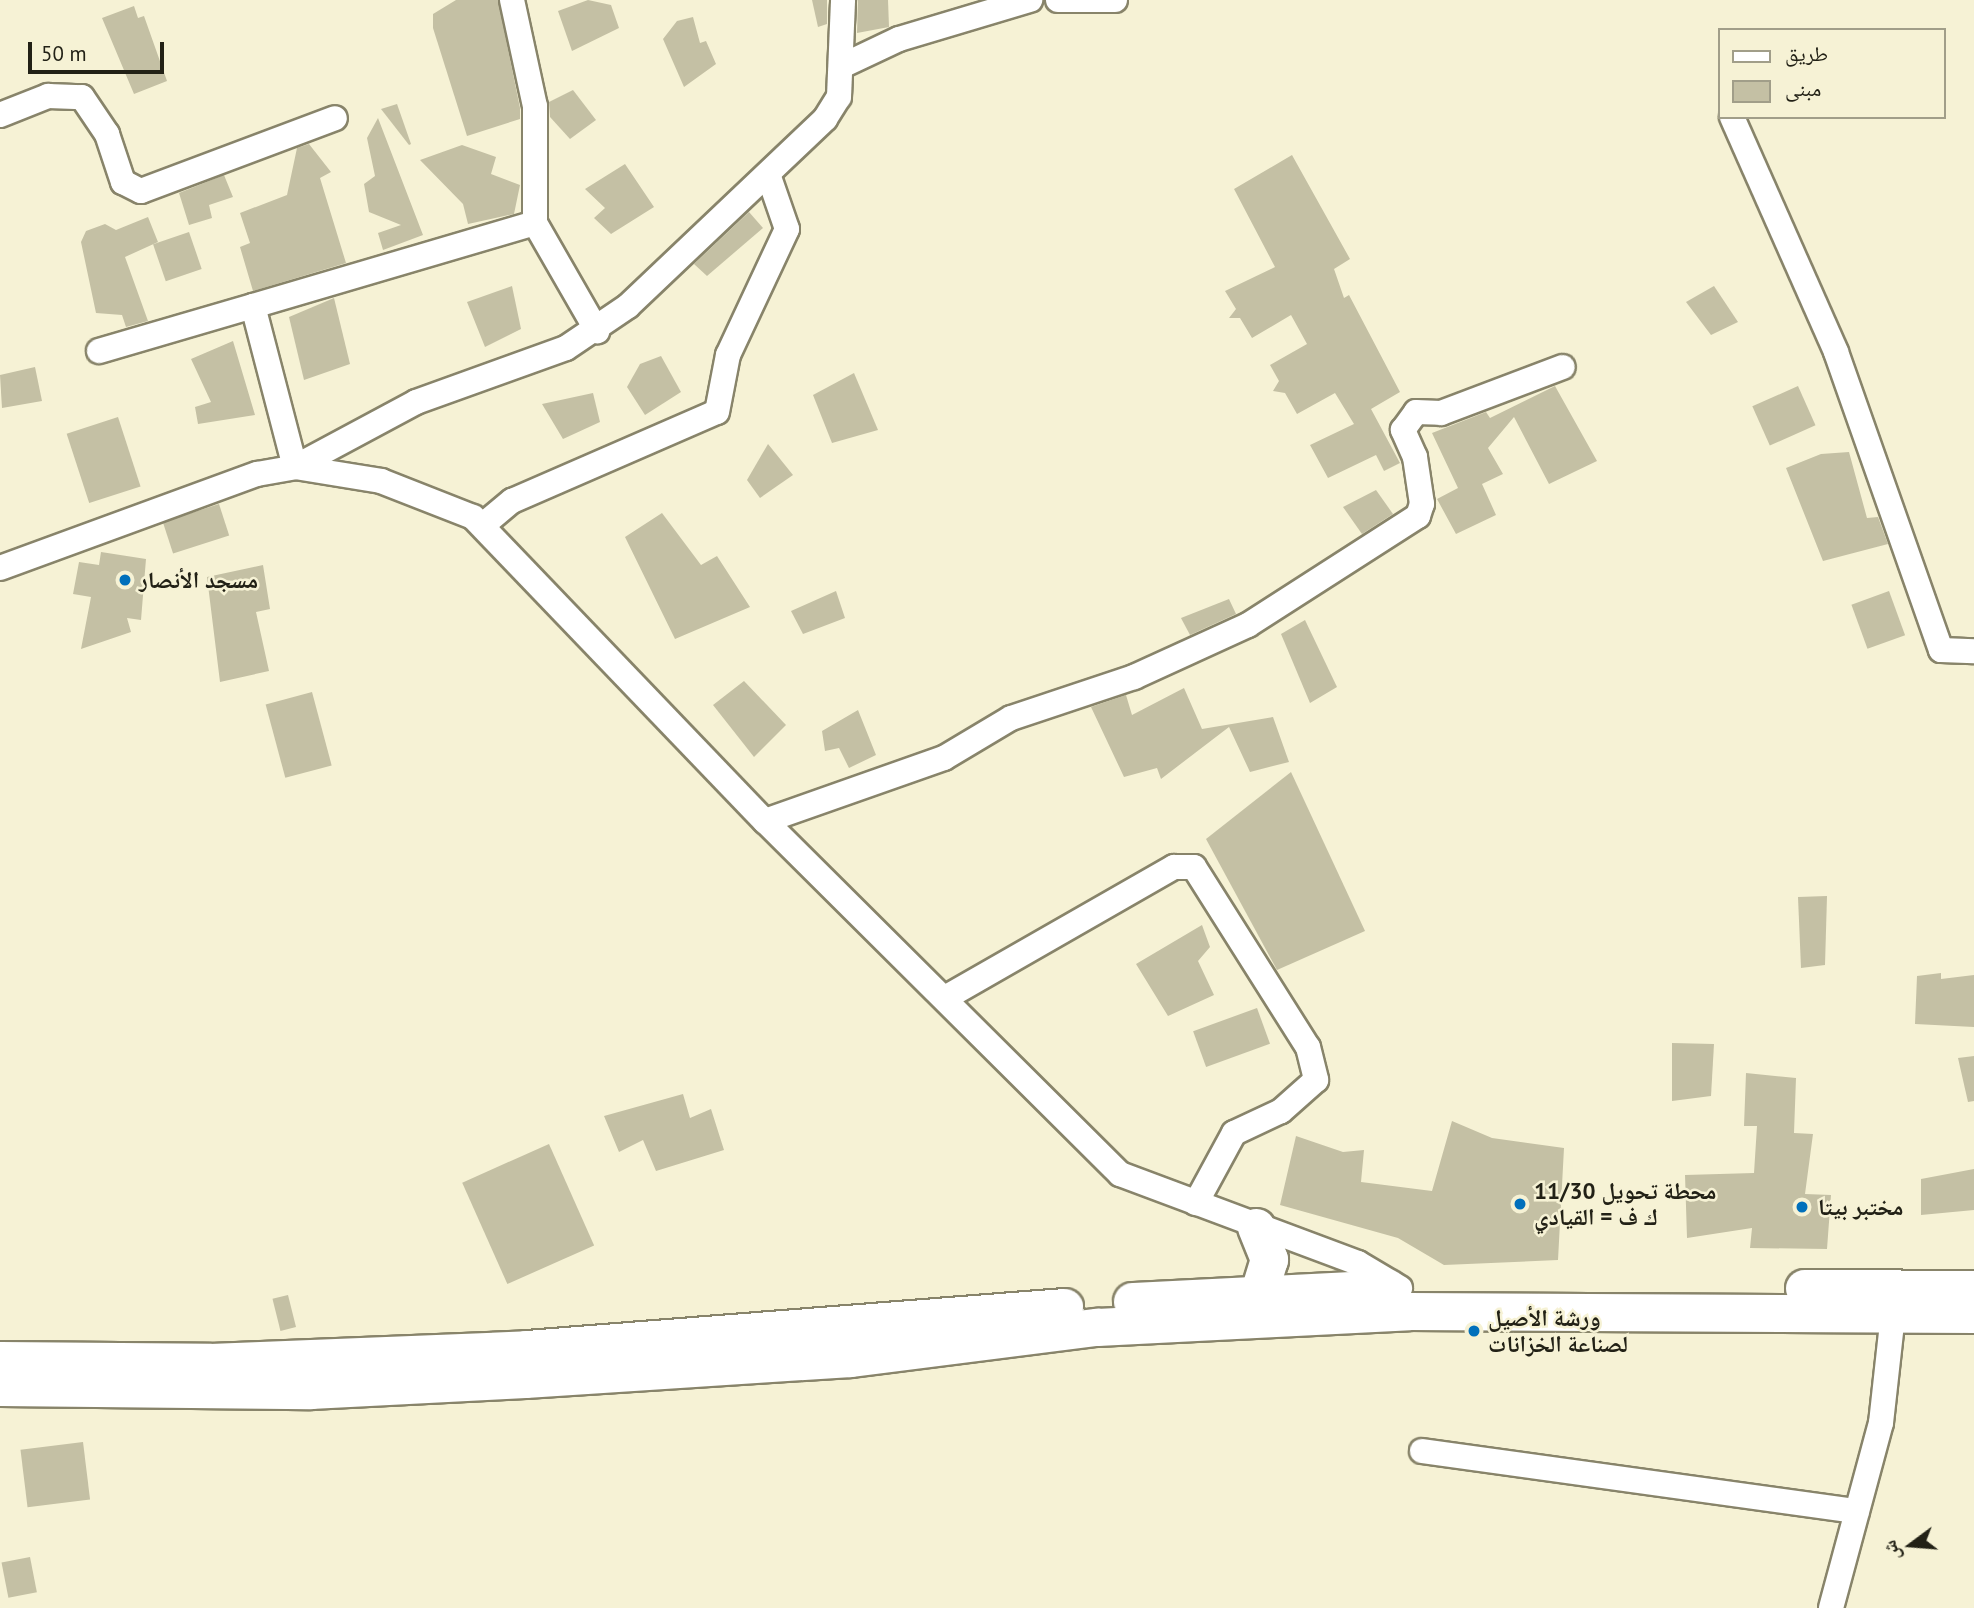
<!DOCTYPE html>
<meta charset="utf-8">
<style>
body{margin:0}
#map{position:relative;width:1974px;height:1608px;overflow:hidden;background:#f6f2d5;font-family:"PT Sans","Noto Naskh Arabic",sans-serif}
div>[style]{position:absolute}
.building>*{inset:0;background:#c4c0a4;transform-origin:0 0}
.roads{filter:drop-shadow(2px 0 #88846a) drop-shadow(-2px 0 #88846a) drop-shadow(0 2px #88846a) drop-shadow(0 -2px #88846a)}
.minor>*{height:24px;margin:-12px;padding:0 12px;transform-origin:12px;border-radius:12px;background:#fff}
.highway>*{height:37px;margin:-18.5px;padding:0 18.5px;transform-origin:18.5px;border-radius:18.5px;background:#fff}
.dots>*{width:19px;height:19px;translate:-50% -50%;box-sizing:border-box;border:4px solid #f6f2d5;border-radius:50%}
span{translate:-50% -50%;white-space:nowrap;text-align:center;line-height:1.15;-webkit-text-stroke:5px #f6f2d5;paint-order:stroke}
.poi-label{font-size:23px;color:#222116;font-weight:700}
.left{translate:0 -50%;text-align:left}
.legend{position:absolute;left:1718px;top:28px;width:228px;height:91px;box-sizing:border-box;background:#f6f2d5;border:2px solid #a19e89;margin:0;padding:9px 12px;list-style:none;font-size:21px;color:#222116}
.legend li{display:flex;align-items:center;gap:14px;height:35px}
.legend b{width:35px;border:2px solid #a19e89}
.north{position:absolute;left:1876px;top:1510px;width:70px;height:70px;-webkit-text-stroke:5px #f6f2d5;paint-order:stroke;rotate:254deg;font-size:19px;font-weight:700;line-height:28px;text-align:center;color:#222116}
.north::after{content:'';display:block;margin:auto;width:24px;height:32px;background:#222116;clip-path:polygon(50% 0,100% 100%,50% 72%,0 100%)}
.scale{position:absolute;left:28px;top:42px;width:136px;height:32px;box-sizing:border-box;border:4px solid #222116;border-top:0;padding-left:9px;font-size:21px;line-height:24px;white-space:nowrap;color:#222116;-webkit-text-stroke:5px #f6f2d5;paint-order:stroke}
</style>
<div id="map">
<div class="building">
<div style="clip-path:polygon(456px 0,498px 0,520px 108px,520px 119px,467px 136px,433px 28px,433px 14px)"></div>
<div style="clip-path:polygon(588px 0,611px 5px,619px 28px,572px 51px,558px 11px)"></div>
<div style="clip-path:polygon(812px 0,827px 0,827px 24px,818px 27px)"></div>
<div style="clip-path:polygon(858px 0,888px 0,889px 27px,857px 33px)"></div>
<div style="clip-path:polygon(134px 6px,138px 18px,144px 16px,167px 81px,134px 94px,102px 18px)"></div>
<div style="clip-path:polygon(693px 17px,700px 43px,706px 41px,716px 64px,684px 87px,663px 39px,677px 21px)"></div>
<div style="clip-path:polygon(573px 90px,596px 120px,570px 139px,550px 117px,549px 102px)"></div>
<div style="clip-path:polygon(397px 104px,411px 144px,409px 145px,381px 109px)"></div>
<div style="clip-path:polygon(378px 118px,423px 235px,383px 250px,378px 233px,401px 225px,369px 212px,364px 184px,375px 176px,367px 138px)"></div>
<div style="clip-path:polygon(309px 144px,331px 172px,320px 178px,346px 263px,253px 291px,240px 247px,250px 243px,240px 213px,287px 195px,297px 148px)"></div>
<div style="clip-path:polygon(462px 145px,496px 157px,491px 174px,520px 185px,514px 214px,468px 224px,463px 204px,420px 160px)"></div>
<div style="clip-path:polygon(1292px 155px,1350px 259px,1334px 269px,1344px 298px,1349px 295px,1400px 392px,1371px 409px,1400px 463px,1384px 471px,1376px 455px,1328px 478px,1310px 445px,1354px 424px,1335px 393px,1297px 414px,1285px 393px,1273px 391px,1279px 381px,1270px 365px,1307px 344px,1291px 315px,1252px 338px,1240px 318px,1229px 318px,1236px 309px,1225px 291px,1275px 267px,1234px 189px)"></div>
<div style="clip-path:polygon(625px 164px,654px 207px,611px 234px,594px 218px,605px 208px,585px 189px)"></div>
<div style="clip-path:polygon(224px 175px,233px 197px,209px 205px,212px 218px,189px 225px,179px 193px)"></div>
<div style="clip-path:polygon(749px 212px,763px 228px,707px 276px,694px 264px)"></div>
<div style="clip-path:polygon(148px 217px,158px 242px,125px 257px,148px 321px,126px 327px,122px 315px,96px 313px,81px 242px,86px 231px,105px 224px,116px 230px)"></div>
<div style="left:189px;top:232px;width:39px;height:38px;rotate:71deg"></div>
<div style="clip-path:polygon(512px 286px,521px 329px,485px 347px,467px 302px)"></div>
<div style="clip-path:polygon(1714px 286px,1738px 322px,1711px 335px,1686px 302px)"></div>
<div style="clip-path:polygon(334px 298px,350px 364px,304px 380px,289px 317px)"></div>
<div style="clip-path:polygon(233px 341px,255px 415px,198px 424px,195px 407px,211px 402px,191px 359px)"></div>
<div style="clip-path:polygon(661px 356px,681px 392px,645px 415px,627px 387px,640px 364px)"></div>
<div style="clip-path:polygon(35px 367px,42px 401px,2px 408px,0 375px)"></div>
<div style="clip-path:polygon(854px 373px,878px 430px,832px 443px,813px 395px)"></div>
<div style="clip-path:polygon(1555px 386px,1597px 461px,1549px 484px,1514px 417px,1488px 448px,1503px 474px,1482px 484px,1496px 515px,1456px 534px,1437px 499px,1458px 488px,1432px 433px,1486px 412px,1490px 418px)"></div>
<div style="left:1798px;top:386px;width:43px;height:50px;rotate:66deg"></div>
<div style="clip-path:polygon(593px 393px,600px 422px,563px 439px,542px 404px)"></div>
<div style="left:118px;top:417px;width:73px;height:54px;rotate:72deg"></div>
<div style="clip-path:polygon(768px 444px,793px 475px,760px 498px,747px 480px)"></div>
<div style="clip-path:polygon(1849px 452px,1867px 518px,1878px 517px,1888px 544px,1823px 561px,1786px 468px,1821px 454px)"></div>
<div style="clip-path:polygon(1376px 490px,1393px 514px,1362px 534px,1343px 507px)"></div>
<div style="left:219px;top:504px;width:33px;height:59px;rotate:72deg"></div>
<div style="clip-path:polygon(662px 513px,701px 565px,717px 556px,750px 607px,675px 639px,625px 537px)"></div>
<div style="clip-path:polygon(101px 552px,146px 559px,141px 620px,127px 618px,131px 632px,81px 649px,91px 597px,73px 594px,79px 562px,99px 565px)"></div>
<div style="clip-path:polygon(263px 565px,270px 609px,256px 612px,269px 671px,220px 682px,207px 577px)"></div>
<div style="clip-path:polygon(836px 591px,845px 618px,803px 634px,791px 611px)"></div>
<div style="left:1889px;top:591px;width:47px;height:40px;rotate:70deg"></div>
<div style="clip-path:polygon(1229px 599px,1236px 614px,1190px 635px,1181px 618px)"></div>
<div style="clip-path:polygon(1305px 620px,1337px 687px,1310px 703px,1281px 634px)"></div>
<div style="clip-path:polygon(744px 681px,786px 725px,754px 757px,713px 705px)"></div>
<div style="clip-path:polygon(1184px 688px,1202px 729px,1273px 717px,1289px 762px,1250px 772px,1229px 727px,1161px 779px,1157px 768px,1124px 777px,1091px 707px,1126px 695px,1132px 715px)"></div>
<div style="left:312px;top:692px;width:76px;height:48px;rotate:75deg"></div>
<div style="clip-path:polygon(858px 710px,876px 755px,849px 768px,839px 748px,825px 751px,822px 731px)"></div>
<div style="clip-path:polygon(1291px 772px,1365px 931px,1277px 970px,1206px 839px)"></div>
<div style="clip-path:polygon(1827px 896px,1825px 965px,1801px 968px,1798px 897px)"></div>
<div style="clip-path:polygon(1202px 925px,1210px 947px,1198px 961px,1214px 995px,1168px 1016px,1136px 964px)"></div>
<div style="clip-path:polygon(1941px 973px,1941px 979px,1974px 975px,1974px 1027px,1915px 1024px,1917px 976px)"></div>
<div style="left:1257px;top:1008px;width:38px;height:68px;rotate:70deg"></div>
<div style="clip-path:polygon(1672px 1043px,1714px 1044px,1711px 1096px,1672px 1101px)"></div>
<div style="clip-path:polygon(1974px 1056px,1974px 1101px,1968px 1102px,1958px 1058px)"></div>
<div style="clip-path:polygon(1746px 1073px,1796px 1078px,1794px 1133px,1813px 1134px,1805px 1194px,1831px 1195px,1827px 1249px,1750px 1248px,1752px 1228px,1687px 1238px,1685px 1175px,1754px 1173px,1757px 1126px,1744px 1126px)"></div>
<div style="clip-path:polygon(683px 1094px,690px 1118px,711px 1109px,724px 1150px,656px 1171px,643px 1140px,619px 1152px,604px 1116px)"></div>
<div style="clip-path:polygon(1452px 1121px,1492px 1138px,1564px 1148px,1558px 1260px,1444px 1265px,1398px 1238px,1280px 1205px,1296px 1136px,1343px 1152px,1364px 1150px,1361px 1182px,1432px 1191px)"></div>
<div style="left:549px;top:1144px;width:111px;height:95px;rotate:66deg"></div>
<div style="clip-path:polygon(1974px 1169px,1974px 1210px,1921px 1215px,1921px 1179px)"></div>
<div style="left:288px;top:1295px;width:33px;height:16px;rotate:76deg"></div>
<div style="left:83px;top:1442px;width:58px;height:63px;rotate:83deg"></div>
<div style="left:30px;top:1557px;width:36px;height:29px;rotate:79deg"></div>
</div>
<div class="roads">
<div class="minor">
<div style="left:512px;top:0;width:108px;rotate:77.8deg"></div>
<div style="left:535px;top:106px;width:117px;rotate:90deg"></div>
<div style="left:535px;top:223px;width:125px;rotate:60.1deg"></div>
<div style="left:1058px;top:0;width:57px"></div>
<div style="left:844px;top:65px;width:61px;rotate:-25.3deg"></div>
<div style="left:899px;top:39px;width:137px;rotate:-16.6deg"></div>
<div style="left:0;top:115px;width:52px;rotate:-21.6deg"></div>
<div style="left:48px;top:96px;width:34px;rotate:2deg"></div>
<div style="left:82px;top:97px;width:45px;rotate:56deg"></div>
<div style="left:107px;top:134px;width:51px;rotate:71.6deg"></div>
<div style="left:123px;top:182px;width:20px;rotate:27deg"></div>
<div style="left:141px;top:191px;width:207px;rotate:-20.6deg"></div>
<div style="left:1732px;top:117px;width:257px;rotate:66.1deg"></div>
<div style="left:1836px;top:352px;width:316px;rotate:70.6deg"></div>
<div style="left:1941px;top:650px;width:33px;rotate:2deg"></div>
<div style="left:253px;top:306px;width:294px;rotate:-16.4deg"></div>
<div style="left:99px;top:351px;width:160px;rotate:-16.3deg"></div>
<div style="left:253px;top:306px;width:166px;rotate:75.4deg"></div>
<div style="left:295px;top:467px;width:137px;rotate:-28.2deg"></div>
<div style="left:416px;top:402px;width:159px;rotate:-19.8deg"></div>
<div style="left:566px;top:348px;width:75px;rotate:-34.1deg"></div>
<div style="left:628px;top:306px;width:272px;rotate:-43.5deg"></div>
<div style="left:825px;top:119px;width:26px;rotate:-58deg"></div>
<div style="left:839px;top:97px;width:97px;rotate:-87.6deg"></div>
<div style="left:483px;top:525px;width:38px;rotate:-40deg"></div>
<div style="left:512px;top:501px;width:223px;rotate:-23.5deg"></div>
<div style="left:717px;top:412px;width:58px;rotate:-79.1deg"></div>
<div style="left:728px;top:355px;width:139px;rotate:-64.9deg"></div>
<div style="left:787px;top:229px;width:58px;rotate:-109.1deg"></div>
<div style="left:0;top:568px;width:274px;rotate:-20.1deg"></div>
<div style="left:257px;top:474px;width:39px;rotate:-10deg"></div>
<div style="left:295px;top:467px;width:87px;rotate:9.2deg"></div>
<div style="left:381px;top:481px;width:99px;rotate:21.4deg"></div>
<div style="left:473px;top:517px;width:422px;rotate:46.2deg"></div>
<div style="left:765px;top:821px;width:501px;rotate:44.84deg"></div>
<div style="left:1120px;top:1174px;width:254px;rotate:20.5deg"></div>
<div style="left:1358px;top:1263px;width:49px;rotate:30.8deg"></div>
<div style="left:765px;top:821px;width:190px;rotate:-19.4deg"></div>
<div style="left:944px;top:758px;width:78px;rotate:-30.8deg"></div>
<div style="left:1011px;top:718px;width:130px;rotate:-18.4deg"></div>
<div style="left:1134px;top:677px;width:125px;rotate:-24.5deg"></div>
<div style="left:1248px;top:625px;width:202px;rotate:-32.7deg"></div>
<div style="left:1418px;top:516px;width:13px;rotate:-72deg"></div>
<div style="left:1422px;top:504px;width:48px;rotate:-98.5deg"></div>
<div style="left:1415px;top:457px;width:30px;rotate:-114deg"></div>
<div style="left:1403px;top:430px;width:22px;rotate:-54deg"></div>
<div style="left:1416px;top:412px;width:25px;rotate:2deg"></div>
<div style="left:1441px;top:413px;width:130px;rotate:-20.7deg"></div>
<div style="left:945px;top:998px;width:264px;rotate:-29.8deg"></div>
<div style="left:1174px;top:867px;width:20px"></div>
<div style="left:1194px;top:867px;width:213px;rotate:57.7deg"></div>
<div style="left:1308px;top:1047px;width:34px;rotate:76deg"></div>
<div style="left:1316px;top:1080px;width:47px;rotate:138.5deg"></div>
<div style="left:1281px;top:1111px;width:52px;rotate:154.9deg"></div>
<div style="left:1234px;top:1133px;width:80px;rotate:118.5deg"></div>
<div style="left:1422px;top:1451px;width:439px;rotate:7.9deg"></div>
<div style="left:1831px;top:1608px;width:192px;rotate:-74.9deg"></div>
<div style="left:1881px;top:1423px;width:110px;rotate:-83.7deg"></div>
</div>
<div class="highway">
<div style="left:1256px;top:1227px;width:35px;rotate:68deg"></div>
<div style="left:1269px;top:1259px;width:34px;rotate:107deg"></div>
<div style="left:1804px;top:1288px;width:170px;rotate:0.3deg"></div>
<div style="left:1132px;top:1301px;width:256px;rotate:-2.9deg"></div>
<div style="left:0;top:1360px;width:210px;rotate:0.5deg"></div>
<div style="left:210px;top:1362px;width:317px;rotate:-2.3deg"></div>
<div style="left:527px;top:1349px;width:539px;rotate:-4.47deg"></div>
<div style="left:0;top:1387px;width:310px;rotate:0.6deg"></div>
<div style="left:310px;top:1390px;width:215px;rotate:-2.9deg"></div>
<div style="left:525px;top:1379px;width:326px;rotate:-3.7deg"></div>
<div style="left:850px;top:1358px;width:249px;rotate:-7.2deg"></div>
<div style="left:1097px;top:1327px;width:312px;rotate:-2.9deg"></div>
<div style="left:1409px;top:1311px;width:565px;rotate:0.3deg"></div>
</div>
</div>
<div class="dots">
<div style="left:125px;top:580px;background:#0170bb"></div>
<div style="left:1520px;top:1204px;background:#0170bb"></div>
<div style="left:1802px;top:1207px;background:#0170bb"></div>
<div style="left:1474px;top:1331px;background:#0170bb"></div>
</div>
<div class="poi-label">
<span class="left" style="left:139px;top:580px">مسجد الأنصار</span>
<span class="left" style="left:1534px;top:1204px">محطة تحويل 11/30<br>ك ف = القيادي</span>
<span class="left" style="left:1818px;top:1207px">مختبر بيتا</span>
<span class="left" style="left:1488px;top:1331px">ورشة الأصيل<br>لصناعة الخزانات</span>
</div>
<ul class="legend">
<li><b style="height:9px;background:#fff"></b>طريق</li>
<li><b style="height:19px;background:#c4c0a4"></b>مبنى</li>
</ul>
<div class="north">ش</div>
<div class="scale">50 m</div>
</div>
